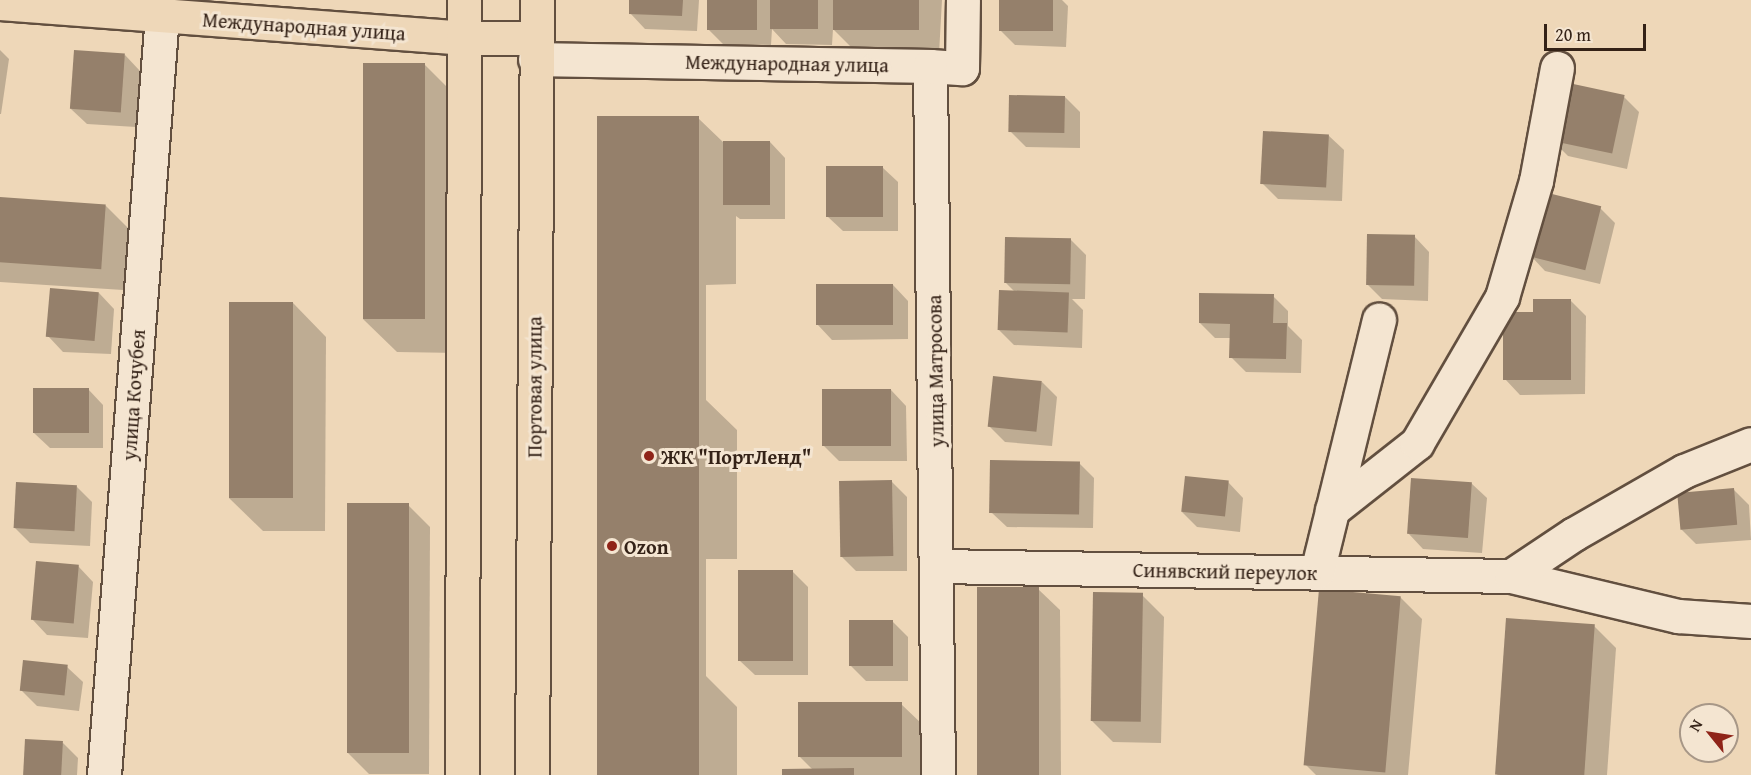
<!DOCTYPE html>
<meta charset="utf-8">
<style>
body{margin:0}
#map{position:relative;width:1751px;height:775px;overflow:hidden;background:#eed7b8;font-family:"Gentium Book Plus",serif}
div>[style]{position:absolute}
.shadow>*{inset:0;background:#0003}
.building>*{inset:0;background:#95806b;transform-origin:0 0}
.roads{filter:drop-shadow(2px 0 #624f3f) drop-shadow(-2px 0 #624f3f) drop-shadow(0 2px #624f3f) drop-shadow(0 -2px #624f3f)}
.minor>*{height:33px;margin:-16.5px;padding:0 16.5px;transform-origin:16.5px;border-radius:16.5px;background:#f4e5d1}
.major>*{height:33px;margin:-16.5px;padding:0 16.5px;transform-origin:16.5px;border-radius:16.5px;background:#eed7b8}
.dots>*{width:16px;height:16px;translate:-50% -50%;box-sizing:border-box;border:3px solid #f4e5d1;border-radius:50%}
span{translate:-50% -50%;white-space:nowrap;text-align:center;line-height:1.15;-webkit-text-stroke:6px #f4e5d1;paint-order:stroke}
.street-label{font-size:20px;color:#342217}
.poi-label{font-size:20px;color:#342217;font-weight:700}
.left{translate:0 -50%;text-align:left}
.north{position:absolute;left:1679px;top:703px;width:60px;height:60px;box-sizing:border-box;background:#f4e5d1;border:2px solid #a79787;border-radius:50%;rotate:300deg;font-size:16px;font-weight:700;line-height:24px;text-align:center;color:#342217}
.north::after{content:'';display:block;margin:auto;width:21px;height:27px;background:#8f2418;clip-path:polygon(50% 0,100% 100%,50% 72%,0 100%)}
.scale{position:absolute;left:1544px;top:24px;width:102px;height:27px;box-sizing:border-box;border:3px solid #342217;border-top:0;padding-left:8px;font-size:18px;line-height:21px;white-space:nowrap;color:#342217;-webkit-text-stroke:4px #f4e5d1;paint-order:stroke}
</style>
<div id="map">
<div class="shadow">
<div style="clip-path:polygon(631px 0,699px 0,697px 31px,645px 29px,630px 13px)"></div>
<div style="clip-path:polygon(709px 0,942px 0,939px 54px,855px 51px,833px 29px,832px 45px,786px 44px,772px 29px,771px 45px,723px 44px,708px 29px)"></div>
<div style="clip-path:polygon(1001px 0,1062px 0,1068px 6px,1066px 47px,1015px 45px,1000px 30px)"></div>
<div style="clip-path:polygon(0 50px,9px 59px,1px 114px,0 114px)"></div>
<div style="clip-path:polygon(125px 55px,140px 71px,136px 127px,87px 124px,71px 109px)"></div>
<div style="clip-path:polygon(424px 64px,458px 98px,459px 353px,397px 352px,363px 319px)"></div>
<div style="clip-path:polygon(1065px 97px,1080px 112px,1080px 148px,1026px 147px,1011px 132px)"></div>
<div style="clip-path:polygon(1624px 97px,1639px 112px,1627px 169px,1568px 156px,1553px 141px)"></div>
<div style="clip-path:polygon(698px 118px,723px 142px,770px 142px,785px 158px,785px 219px,740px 219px,736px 216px,736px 284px,706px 285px,706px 400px,737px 430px,737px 559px,706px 559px,706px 676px,737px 707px,737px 775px,600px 775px)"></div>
<div style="clip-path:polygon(1328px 135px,1344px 150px,1342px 201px,1278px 199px,1262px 183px)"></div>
<div style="clip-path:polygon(882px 167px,898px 182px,898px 231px,843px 231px,827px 216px)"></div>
<div style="clip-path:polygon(0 199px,106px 206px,128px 228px,123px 290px,0 282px)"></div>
<div style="clip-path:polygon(1600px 208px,1615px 223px,1600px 284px,1545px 271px,1530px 255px)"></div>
<div style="clip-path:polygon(1414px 236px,1429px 252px,1428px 301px,1382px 299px,1367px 284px)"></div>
<div style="clip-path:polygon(1070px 239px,1086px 255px,1085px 299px,1072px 299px,1083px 310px,1082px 348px,1014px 345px,999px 330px,1015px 292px,1006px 283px)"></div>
<div style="clip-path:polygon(893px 285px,908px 301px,908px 339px,832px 340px,817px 324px)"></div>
<div style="clip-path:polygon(99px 293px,114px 309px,111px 354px,63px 352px,48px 336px)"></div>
<div style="clip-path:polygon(1273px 296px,1288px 311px,1288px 326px,1302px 340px,1301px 373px,1246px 372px,1231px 357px,1231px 338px,1215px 338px,1200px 323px)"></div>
<div style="clip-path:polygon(1571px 301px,1586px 316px,1585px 394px,1520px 395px,1505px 379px,1534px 313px)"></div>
<div style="clip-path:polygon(293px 303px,326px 337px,325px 531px,263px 531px,229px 498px)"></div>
<div style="clip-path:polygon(1042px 382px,1057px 397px,1052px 446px,1005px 442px,990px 427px)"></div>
<div style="clip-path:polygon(88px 389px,103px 405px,103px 448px,50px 448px,34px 433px)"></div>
<div style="clip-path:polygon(891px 390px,906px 406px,907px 461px,839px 461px,823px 445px)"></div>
<div style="clip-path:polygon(1079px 463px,1094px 478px,1093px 528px,1007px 527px,991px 512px)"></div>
<div style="clip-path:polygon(892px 482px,907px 497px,907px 571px,856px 571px,841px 556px)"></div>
<div style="clip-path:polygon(1228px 482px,1243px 498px,1240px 532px,1197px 527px,1182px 512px)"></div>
<div style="clip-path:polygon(1471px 483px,1487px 498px,1482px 553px,1423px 549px,1408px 533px)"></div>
<div style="clip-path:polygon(77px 487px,92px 502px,90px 546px,30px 543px,15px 528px)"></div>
<div style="clip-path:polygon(1734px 490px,1749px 505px,1751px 540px,1696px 544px,1681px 529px)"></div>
<div style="clip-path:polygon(408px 505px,430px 527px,429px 774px,369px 774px,347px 752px)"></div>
<div style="clip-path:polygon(78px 566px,93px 582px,88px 638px,47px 635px,32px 619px)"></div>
<div style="clip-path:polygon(792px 571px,808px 587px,808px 675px,755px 675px,739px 660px)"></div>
<div style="clip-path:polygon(1038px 589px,1060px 610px,1061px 775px,979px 775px)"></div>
<div style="clip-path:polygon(1142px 595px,1164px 617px,1161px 743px,1113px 742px,1091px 720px)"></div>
<div style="clip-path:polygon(1400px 597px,1422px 619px,1408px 775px,1316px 775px,1305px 764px)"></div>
<div style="clip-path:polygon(892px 621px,908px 637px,908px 681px,866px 681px,851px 666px)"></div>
<div style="clip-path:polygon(1594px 626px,1616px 648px,1607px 775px,1497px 775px)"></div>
<div style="clip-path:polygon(67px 667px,83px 682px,79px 711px,37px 706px,22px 691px)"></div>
<div style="clip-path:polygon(901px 704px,923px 725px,923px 775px,784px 775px,813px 770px,799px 756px)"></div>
<div style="clip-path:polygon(63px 743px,78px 758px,77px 775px,25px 775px)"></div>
</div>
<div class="building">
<div style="clip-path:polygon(629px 0,683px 0,682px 16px,629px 14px)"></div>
<div style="left:707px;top:0;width:50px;height:30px"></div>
<div style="left:770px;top:0;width:48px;height:29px"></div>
<div style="left:833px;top:0;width:86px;height:30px"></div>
<div style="left:999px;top:0;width:54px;height:31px"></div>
<div style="left:74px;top:50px;width:51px;height:59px;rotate:4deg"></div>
<div style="left:363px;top:63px;width:62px;height:256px"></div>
<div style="left:1564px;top:82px;width:62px;height:60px;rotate:12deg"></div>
<div style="left:1009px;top:95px;width:56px;height:37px;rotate:1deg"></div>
<div style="left:699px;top:116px;width:659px;height:102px;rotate:90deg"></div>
<div style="left:1263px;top:131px;width:66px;height:53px;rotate:3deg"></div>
<div style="left:723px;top:141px;width:47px;height:64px"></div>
<div style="left:826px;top:166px;width:57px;height:51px"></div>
<div style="left:1544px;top:192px;width:59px;height:66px;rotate:14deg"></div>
<div style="left:0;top:197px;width:106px;height:65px;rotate:4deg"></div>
<div style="left:1367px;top:234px;width:48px;height:51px;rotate:1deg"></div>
<div style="left:1005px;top:237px;width:66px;height:46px;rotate:1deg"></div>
<div style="left:816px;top:284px;width:77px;height:41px"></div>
<div style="left:50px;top:288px;width:49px;height:49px;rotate:5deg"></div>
<div style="left:999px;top:290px;width:70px;height:40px;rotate:2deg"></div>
<div style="clip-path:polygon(1199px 293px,1274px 294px,1273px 323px,1287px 323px,1286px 359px,1229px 358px,1230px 324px,1199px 323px)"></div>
<div style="clip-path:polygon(1533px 299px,1571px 299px,1571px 380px,1503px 380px,1503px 312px,1533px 312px)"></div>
<div style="left:229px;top:302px;width:64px;height:196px"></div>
<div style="left:993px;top:376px;width:49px;height:51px;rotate:6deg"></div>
<div style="left:33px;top:388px;width:56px;height:45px"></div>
<div style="left:822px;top:389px;width:69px;height:57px"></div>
<div style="left:990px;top:460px;width:90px;height:53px;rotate:1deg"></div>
<div style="left:1185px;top:476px;width:44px;height:36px;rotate:6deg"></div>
<div style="left:1411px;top:478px;width:61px;height:56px;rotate:4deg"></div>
<div style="left:892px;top:480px;width:76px;height:53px;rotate:89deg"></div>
<div style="left:16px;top:482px;width:61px;height:46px;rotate:3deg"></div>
<div style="left:1734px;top:488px;width:37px;height:57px;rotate:85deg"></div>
<div style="left:409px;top:503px;width:250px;height:62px;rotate:90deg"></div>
<div style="left:36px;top:561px;width:43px;height:59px;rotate:5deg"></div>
<div style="left:738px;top:570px;width:55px;height:91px"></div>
<div style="left:1039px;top:587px;width:188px;height:62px;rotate:90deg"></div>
<div style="left:1319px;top:589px;width:82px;height:177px;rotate:5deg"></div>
<div style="left:1093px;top:592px;width:50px;height:129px;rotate:1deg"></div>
<div style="left:1506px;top:618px;width:89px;height:157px;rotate:4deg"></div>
<div style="left:849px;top:620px;width:44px;height:46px"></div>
<div style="left:23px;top:660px;width:45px;height:31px;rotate:6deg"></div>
<div style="left:798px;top:702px;width:104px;height:55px"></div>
<div style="left:25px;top:739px;width:38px;height:36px;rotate:3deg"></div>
<div style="clip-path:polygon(854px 768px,854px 775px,782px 775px,782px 769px)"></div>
</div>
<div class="roads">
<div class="minor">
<div style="left:535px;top:59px;width:395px;rotate:1deg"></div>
<div style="left:1332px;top:510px;width:108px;rotate:-38.2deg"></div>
<div style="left:1417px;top:443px;width:169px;rotate:-59.8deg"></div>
<div style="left:1502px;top:297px;width:121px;rotate:-73.7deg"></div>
<div style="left:1536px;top:181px;width:115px;rotate:-79.5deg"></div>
<div style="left:938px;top:566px;width:573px;rotate:1deg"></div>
<div style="left:1511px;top:576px;width:172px;rotate:13.5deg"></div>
<div style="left:1678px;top:616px;width:73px;rotate:3.9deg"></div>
<div style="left:1317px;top:572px;width:260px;rotate:-76.2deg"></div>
<div style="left:1511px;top:576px;width:76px;rotate:-33.7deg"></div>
<div style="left:1574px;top:534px;width:127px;rotate:-29.8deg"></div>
<div style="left:1684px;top:471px;width:72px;rotate:-21.9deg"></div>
<div style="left:104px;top:775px;width:762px;rotate:-85.64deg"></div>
<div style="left:938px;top:775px;width:709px;rotate:-90.65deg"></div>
<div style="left:930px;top:66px;width:32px;rotate:4deg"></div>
<div style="left:962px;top:68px;width:68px;rotate:-89.2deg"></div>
</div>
<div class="major">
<div style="left:0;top:3px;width:464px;rotate:4.3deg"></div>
<div style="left:463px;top:38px;width:73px"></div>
<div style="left:462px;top:775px;width:775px;rotate:-89.85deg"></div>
<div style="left:532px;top:775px;width:775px;rotate:-89.63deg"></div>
</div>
</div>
<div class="dots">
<div style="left:649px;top:456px;background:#8f2418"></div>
<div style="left:612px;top:546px;background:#8f2418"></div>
</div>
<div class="street-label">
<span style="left:304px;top:26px;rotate:4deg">Международная улица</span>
<span style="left:787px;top:63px;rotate:1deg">Международная улица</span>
<span style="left:935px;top:371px;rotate:-91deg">улица Матросова</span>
<span style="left:534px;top:387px;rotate:-90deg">Портовая улица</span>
<span style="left:133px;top:395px;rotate:-86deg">улица Кочубея</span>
<span style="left:1225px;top:571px;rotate:1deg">Синявский переулок</span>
</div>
<div class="poi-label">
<span class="left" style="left:661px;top:456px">ЖК "ПортЛенд"</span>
<span class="left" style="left:624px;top:546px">Ozon</span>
</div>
<div class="north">N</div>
<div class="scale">20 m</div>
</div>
